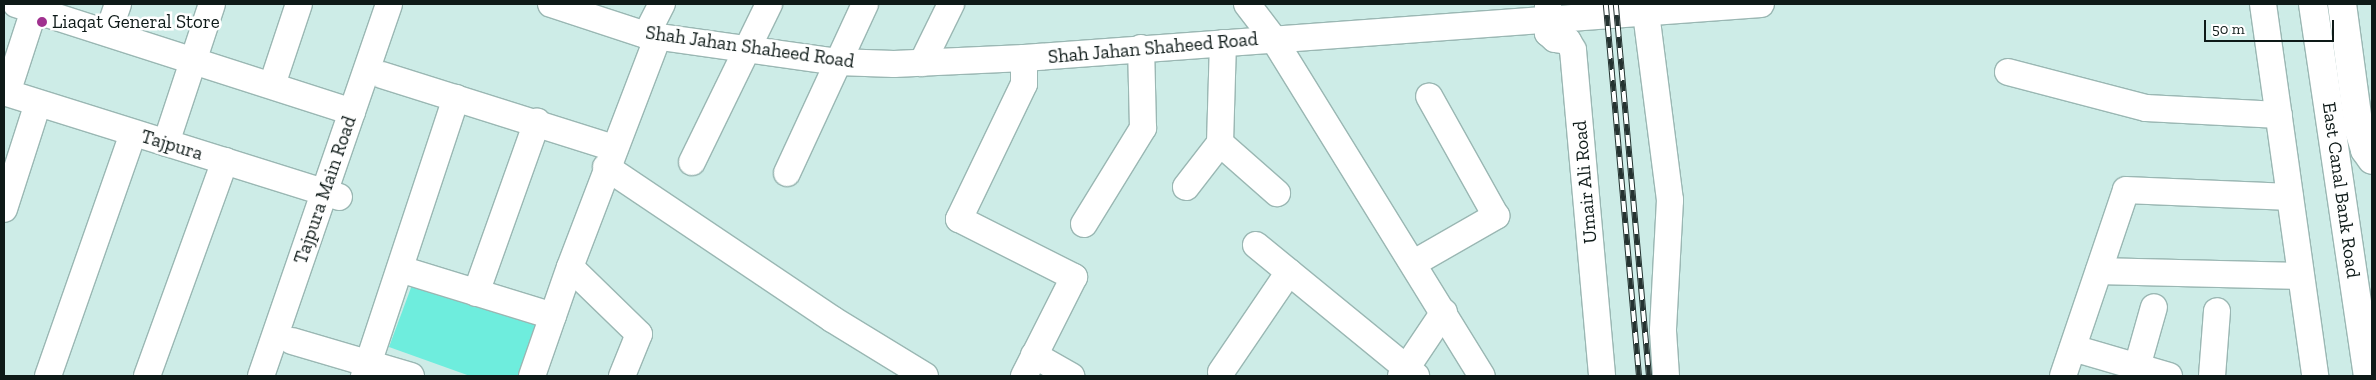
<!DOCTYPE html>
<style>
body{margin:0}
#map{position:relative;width:2376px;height:380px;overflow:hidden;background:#cdece7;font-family:"Zilla Slab",serif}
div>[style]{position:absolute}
.green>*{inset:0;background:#6eeddd}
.roads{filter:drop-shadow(1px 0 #9ab7b3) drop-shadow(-1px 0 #9ab7b3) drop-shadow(0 1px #9ab7b3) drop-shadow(0 -1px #9ab7b3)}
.minor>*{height:26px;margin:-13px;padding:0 13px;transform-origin:13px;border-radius:13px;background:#fff}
.highway>*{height:28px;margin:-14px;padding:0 14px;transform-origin:14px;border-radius:14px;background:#fff}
.rail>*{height:5.5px;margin-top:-2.75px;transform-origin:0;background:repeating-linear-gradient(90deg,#fff 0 11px,#253331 0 22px);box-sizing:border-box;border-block:1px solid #253331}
.dots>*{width:14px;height:14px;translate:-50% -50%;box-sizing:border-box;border:2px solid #fff;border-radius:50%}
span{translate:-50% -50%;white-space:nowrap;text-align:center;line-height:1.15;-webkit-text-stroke:5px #fff;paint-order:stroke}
.poi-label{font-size:19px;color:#0e1a18}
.left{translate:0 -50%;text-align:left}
.street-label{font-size:19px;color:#0e1a18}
.frame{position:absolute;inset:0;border:5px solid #0e1a18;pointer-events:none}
.scale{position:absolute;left:2204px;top:20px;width:130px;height:22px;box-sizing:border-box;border:2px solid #0e1a18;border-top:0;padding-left:6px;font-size:15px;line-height:18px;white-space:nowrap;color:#0e1a18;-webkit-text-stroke:4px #fff;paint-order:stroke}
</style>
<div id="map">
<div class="green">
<div style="clip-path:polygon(412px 285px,536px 323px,519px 376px,470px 376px,389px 347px)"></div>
</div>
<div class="roads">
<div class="minor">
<div style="left:16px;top:4px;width:353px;rotate:17.8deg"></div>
<div style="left:551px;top:4px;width:100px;rotate:18.1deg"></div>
<div style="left:646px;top:35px;width:193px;rotate:8deg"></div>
<div style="left:837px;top:62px;width:57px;rotate:2deg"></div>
<div style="left:894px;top:64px;width:130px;rotate:-2.6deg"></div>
<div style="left:1024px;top:58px;width:739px;rotate:-4.19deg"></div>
<div style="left:1247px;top:4px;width:43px;rotate:52.6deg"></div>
<div style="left:1273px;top:38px;width:397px;rotate:58.3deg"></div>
<div style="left:1548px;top:4px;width:29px;rotate:90deg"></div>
<div style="left:1548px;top:33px;width:9px;rotate:41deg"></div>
<div style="left:1555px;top:39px;width:13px;rotate:9deg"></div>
<div style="left:1568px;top:41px;width:10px;rotate:61deg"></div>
<div style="left:1573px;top:50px;width:327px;rotate:84.9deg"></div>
<div style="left:2263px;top:4px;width:376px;rotate:82deg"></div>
<div style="left:1646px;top:13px;width:189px;rotate:82.7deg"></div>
<div style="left:1670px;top:200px;width:131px;rotate:93.1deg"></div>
<div style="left:1663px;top:331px;width:45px;rotate:86.2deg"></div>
<div style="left:108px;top:33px;width:31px;rotate:-71deg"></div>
<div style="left:646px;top:35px;width:35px;rotate:-63deg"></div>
<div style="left:1024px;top:58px;width:26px;rotate:90deg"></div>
<div style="left:1024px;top:84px;width:150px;rotate:115.7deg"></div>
<div style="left:959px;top:219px;width:129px;rotate:26.8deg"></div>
<div style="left:1074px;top:277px;width:111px;rotate:116.8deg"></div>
<div style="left:922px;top:63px;width:66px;rotate:-63.8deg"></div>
<div style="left:2008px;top:72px;width:143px;rotate:14.6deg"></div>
<div style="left:2146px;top:108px;width:133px;rotate:3deg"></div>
<div style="left:382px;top:75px;width:242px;rotate:17.5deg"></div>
<div style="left:272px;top:85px;width:85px;rotate:-71.6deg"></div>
<div style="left:4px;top:92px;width:351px;rotate:17.4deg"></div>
<div style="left:7px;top:93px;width:87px;rotate:-72deg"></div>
<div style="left:166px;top:143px;width:146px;rotate:-71.7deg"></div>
<div style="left:1220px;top:143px;width:76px;rotate:41.3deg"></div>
<div style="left:692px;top:162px;width:176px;rotate:-64deg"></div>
<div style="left:606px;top:167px;width:272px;rotate:33.9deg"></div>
<div style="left:832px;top:319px;width:109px;rotate:31.5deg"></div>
<div style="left:787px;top:173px;width:186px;rotate:-65.2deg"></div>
<div style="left:1186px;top:187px;width:56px;rotate:-52.3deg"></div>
<div style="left:1220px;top:143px;width:100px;rotate:-88.3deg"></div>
<div style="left:4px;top:209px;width:111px;rotate:-72.2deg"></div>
<div style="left:1084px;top:224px;width:113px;rotate:-58.4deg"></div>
<div style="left:1143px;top:128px;width:80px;rotate:-91.4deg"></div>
<div style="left:1256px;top:245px;width:207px;rotate:39.3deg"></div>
<div style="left:1414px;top:263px;width:95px;rotate:-29.8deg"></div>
<div style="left:1496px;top:216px;width:137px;rotate:-119.2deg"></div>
<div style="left:400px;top:269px;width:160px;rotate:17.1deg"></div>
<div style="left:2099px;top:271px;width:200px;rotate:1.4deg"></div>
<div style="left:476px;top:293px;width:182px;rotate:-70.4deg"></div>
<div style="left:292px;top:341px;width:124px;rotate:16.4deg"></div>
<div style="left:2073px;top:348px;width:100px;rotate:16.3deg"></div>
<div style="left:1034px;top:355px;width:43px;rotate:29.6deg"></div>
<div style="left:2137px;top:367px;width:62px;rotate:-74.2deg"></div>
<div style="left:1221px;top:372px;width:121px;rotate:-55.8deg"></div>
<div style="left:48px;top:376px;width:257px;rotate:-70.7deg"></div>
<div style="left:147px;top:376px;width:229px;rotate:-70.1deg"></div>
<div style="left:261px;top:376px;width:393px;rotate:-71deg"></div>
<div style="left:364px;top:376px;width:293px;rotate:-71.7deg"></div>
<div style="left:532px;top:376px;width:115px;rotate:-70.8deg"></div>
<div style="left:622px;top:376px;width:45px;rotate:-68deg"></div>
<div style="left:639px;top:334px;width:96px;rotate:-135.8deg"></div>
<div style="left:570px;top:267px;width:247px;rotate:-69.1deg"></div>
<div style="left:1401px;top:376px;width:77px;rotate:-56.1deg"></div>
<div style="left:2063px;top:376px;width:196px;rotate:-71.3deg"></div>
<div style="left:2126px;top:190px;width:164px;rotate:2.4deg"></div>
<div style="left:2212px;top:376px;width:65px;rotate:-85.6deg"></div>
</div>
<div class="highway">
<div style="left:2313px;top:4px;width:376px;rotate:81.6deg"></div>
<div style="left:2342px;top:4px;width:127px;rotate:82.3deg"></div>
<div style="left:2359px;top:130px;width:21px;rotate:73deg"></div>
<div style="left:2365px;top:150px;width:12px;rotate:55deg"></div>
</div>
</div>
<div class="rail">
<div style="left:1606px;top:4px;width:373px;rotate:84.9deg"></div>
<div style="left:1616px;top:4px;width:373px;rotate:84.9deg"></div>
</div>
<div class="dots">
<div style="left:42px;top:22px;background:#a0318f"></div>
</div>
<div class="poi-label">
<span class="left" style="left:52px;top:22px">Liaqat General Store</span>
</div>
<div class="street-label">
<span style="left:750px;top:47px;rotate:8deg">Shah Jahan Shaheed Road</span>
<span style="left:1153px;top:48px;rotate:-5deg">Shah Jahan Shaheed Road</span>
<span style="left:172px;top:145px;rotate:17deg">Tajpura</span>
<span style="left:1585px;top:182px;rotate:-95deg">Umair Ali Road</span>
<span style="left:325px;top:190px;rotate:-71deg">Tajpura Main Road</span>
<span style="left:2341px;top:190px;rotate:82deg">East Canal Bank Road</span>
</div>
<div class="frame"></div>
<div class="scale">50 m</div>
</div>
